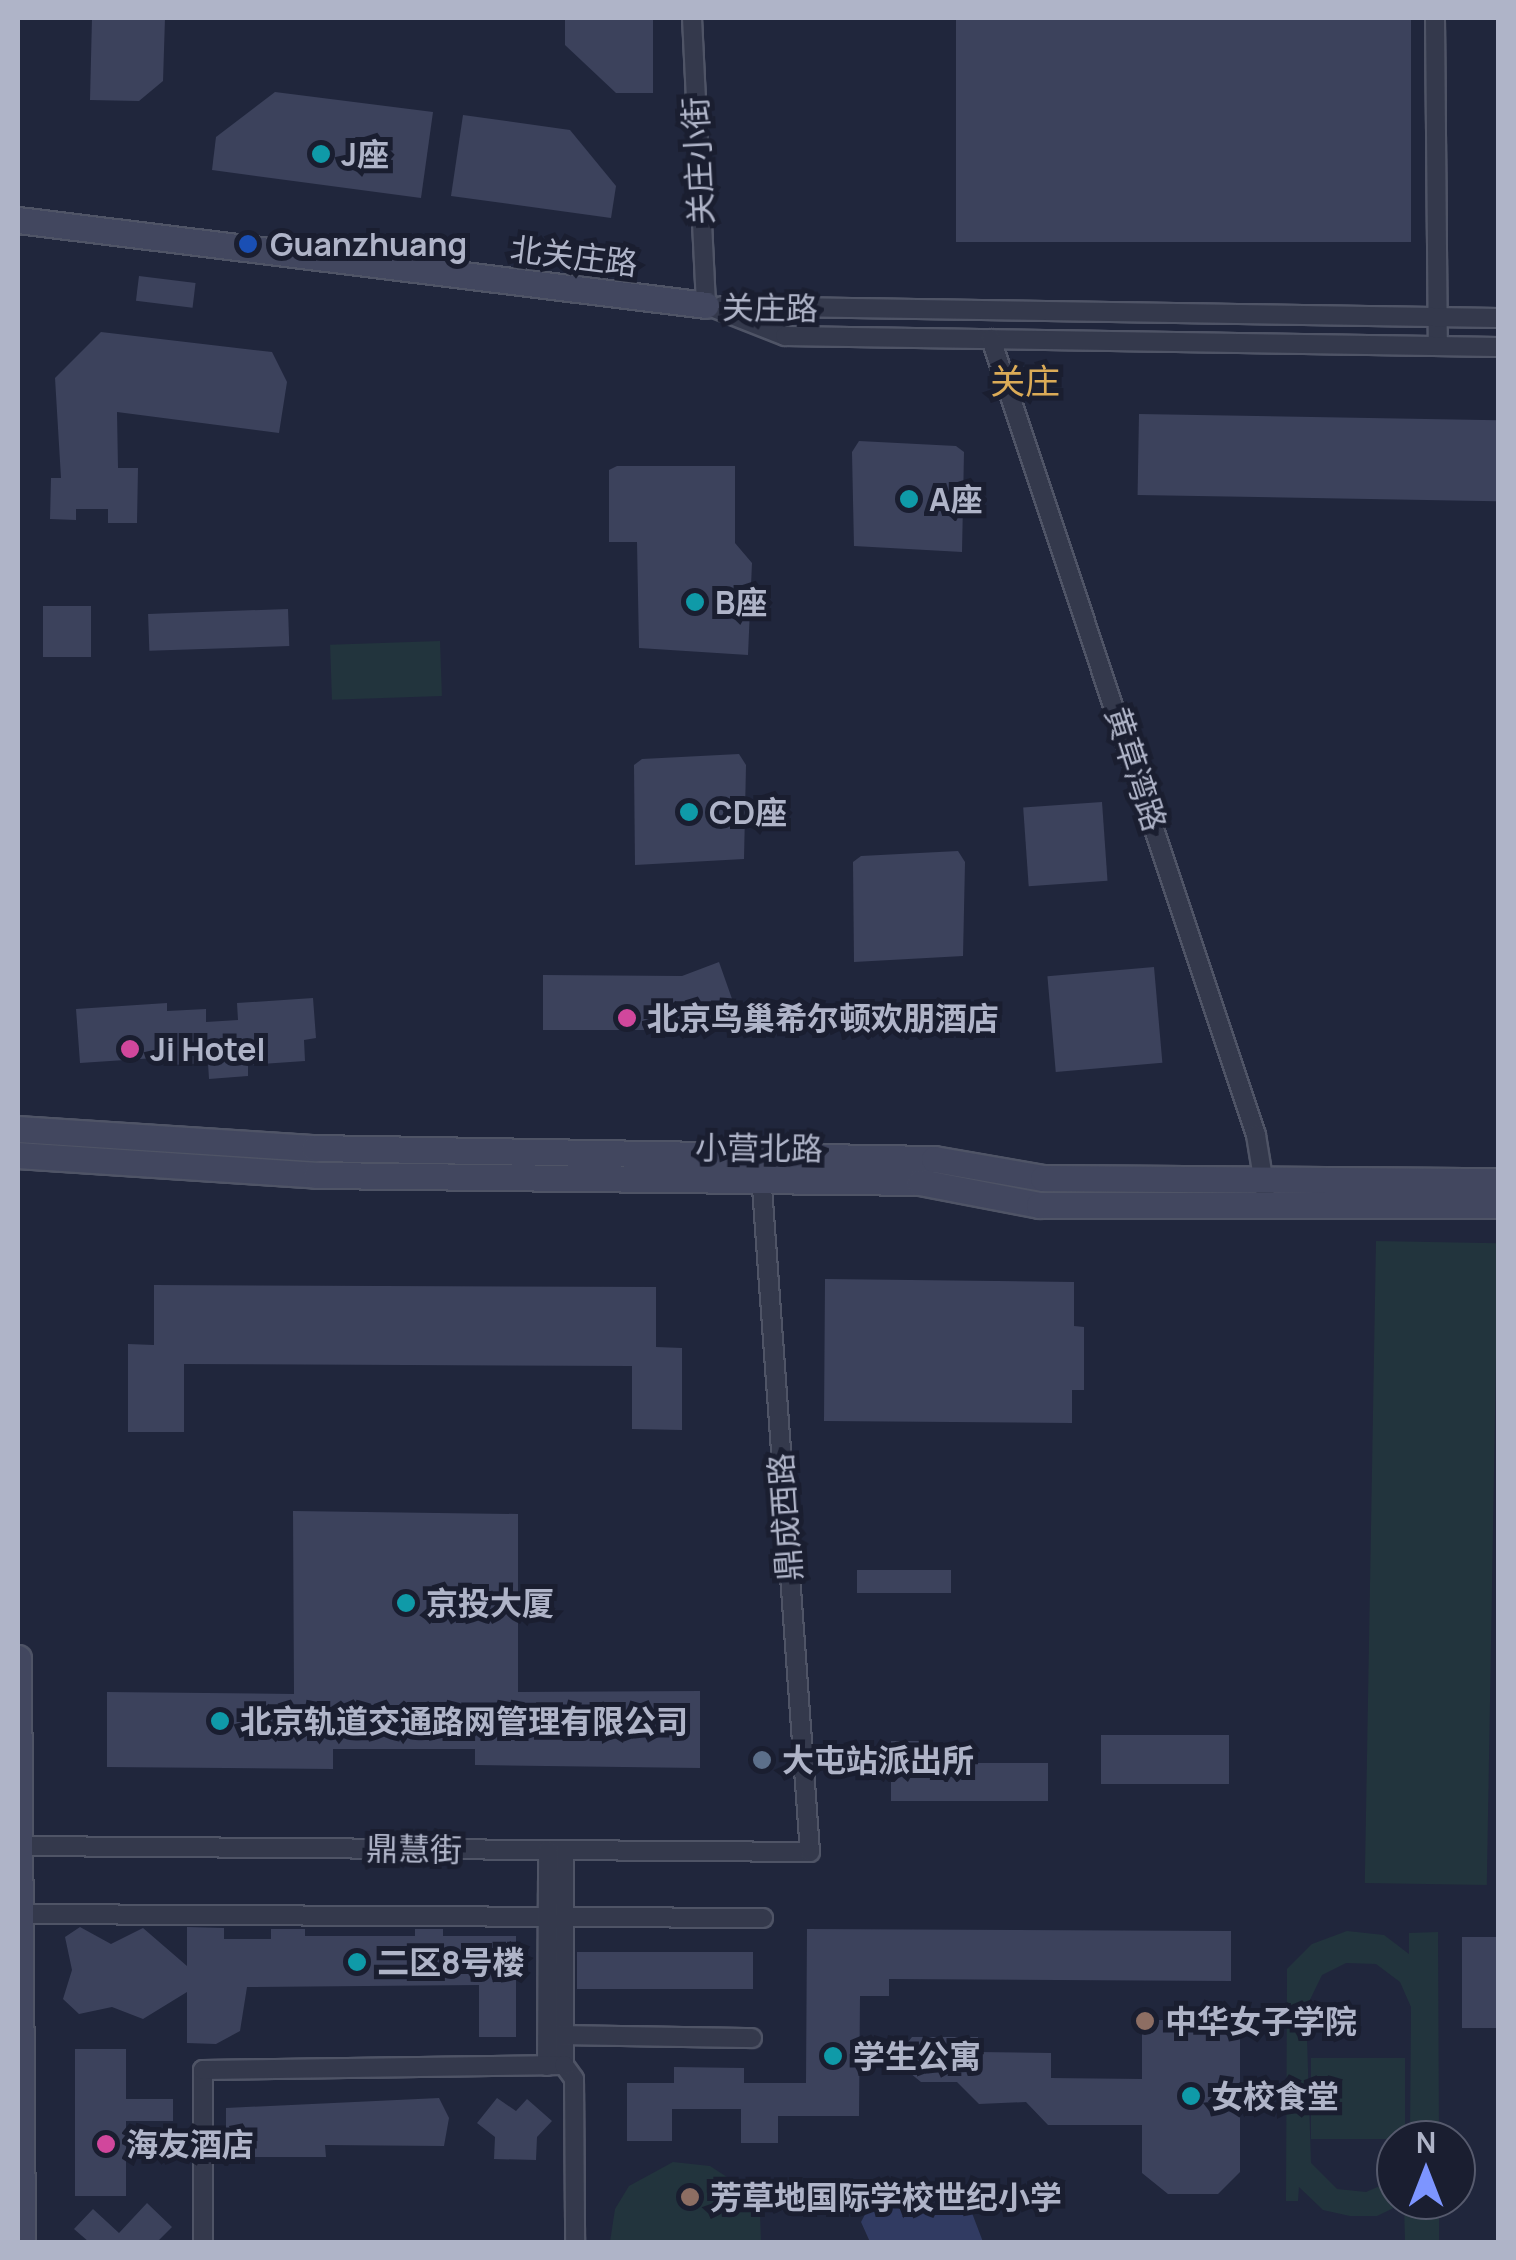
<!DOCTYPE html>
<meta charset="utf-8">
<style>
body{margin:0}
#map{position:relative;width:1516px;height:2260px;overflow:hidden;background:#20263c;font-family:Manrope,"Noto Sans SC",sans-serif}
div>[style]{position:absolute}
.green>*{inset:0;background:#22343d;transform-origin:0 0}
.water>*{inset:0;background:#313b62}
.building>*{inset:0;background:#3c425c;transform-origin:0 0}
.roads{filter:drop-shadow(2px 0 #4f5466) drop-shadow(-2px 0 #4f5466) drop-shadow(0 2px #4f5466) drop-shadow(0 -2px #4f5466)}
.street>*{height:18px;margin:-9px;padding:0 9px;transform-origin:9px;border-radius:9px;background:#34394c}
.secondary>*{height:25px;margin:-12.5px;padding:0 12.5px;transform-origin:12.5px;border-radius:12.5px;background:#42475f}
.dots>*{width:28px;height:28px;translate:-50% -50%;box-sizing:border-box;border:5px solid #1a1e30;border-radius:50%}
span{translate:-50% -50%;white-space:nowrap;text-align:center;line-height:1.15;-webkit-text-stroke:10px #1a1e30;paint-order:stroke}
.poi-label{font-size:32px;color:#afb4c8;font-weight:700}
.left{translate:0 -50%;text-align:left}
.street-label{font-size:32px;color:#afb4c8}
.neighbourhood-label{font-size:35px;color:#dbab57}
.frame{position:absolute;inset:0;border:20px solid #afb4c8;pointer-events:none}
.north{position:absolute;left:1376px;top:2120px;width:100px;height:100px;box-sizing:border-box;background:#1a1e30;border:2px solid #565a6d;border-radius:50%;rotate:0deg;font-size:28px;font-weight:700;line-height:40px;text-align:center;color:#afb4c8}
.north::after{content:'';display:block;margin:auto;width:35px;height:45px;background:#7d95ff;clip-path:polygon(50% 0,100% 100%,50% 72%,0 100%)}
</style>
<div id="map">
<div class="green">
<div style="left:440px;top:641px;width:55px;height:110px;rotate:88deg"></div>
<div style="left:1376px;top:1241px;width:122px;height:642px;rotate:1deg"></div>
<div style="clip-path:polygon(1347px 1931px,1384px 1935px,1409px 1954px,1409px 1933px,1438px 1932px,1439px 2140px,1410px 2140px,1411px 2007px,1400px 1982px,1376px 1964px,1346px 1963px,1322px 1975px,1306px 2008px,1311px 2163px,1337px 2189px,1366px 2192px,1396px 2179px,1396px 2200px,1439px 2200px,1439px 2242px,1405px 2242px,1404px 2203px,1377px 2216px,1350px 2216px,1323px 2210px,1299px 2187px,1298px 2201px,1286px 2201px,1287px 1969px,1312px 1944px)"></div>
<div style="left:1311px;top:2058px;width:94px;height:81px"></div>
<div style="clip-path:polygon(673px 2162px,710px 2166px,744px 2188px,760px 2214px,761px 2242px,610px 2242px,615px 2209px,629px 2186px)"></div>
</div>
<div class="water">
<div style="clip-path:polygon(955px 2199px,969px 2205px,983px 2242px,870px 2242px,861px 2222px,870px 2205px,887px 2201px,910px 2215px)"></div>
</div>
<div class="building">
<div style="clip-path:polygon(92px 18px,165px 18px,163px 81px,139px 101px,90px 100px)"></div>
<div style="clip-path:polygon(565px 18px,653px 18px,653px 93px,616px 93px,565px 45px)"></div>
<div style="left:956px;top:18px;width:455px;height:224px"></div>
<div style="clip-path:polygon(275px 92px,433px 112px,421px 198px,212px 170px,216px 137px)"></div>
<div style="clip-path:polygon(463px 115px,570px 130px,616px 186px,611px 218px,451px 196px)"></div>
<div style="left:139px;top:276px;width:57px;height:25px;rotate:7deg"></div>
<div style="clip-path:polygon(101px 332px,272px 352px,287px 382px,279px 433px,117px 412px,118px 468px,138px 468px,137px 523px,108px 523px,108px 509px,76px 509px,76px 520px,50px 519px,51px 478px,61px 478px,55px 378px)"></div>
<div style="left:1139px;top:414px;width:359px;height:81px;rotate:1deg"></div>
<div style="clip-path:polygon(859px 441px,956px 446px,964px 452px,962px 552px,854px 546px,852px 452px)"></div>
<div style="clip-path:polygon(617px 466px,735px 466px,735px 543px,752px 563px,748px 655px,639px 648px,637px 542px,609px 542px,609px 470px)"></div>
<div style="left:43px;top:606px;width:48px;height:51px"></div>
<div style="left:288px;top:609px;width:37px;height:140px;rotate:88deg"></div>
<div style="clip-path:polygon(739px 754px,746px 765px,744px 859px,635px 865px,634px 765px,642px 759px)"></div>
<div style="left:1102px;top:802px;width:79px;height:79px;rotate:86deg"></div>
<div style="clip-path:polygon(958px 851px,965px 862px,963px 956px,854px 962px,853px 862px,861px 856px)"></div>
<div style="clip-path:polygon(719px 962px,737px 1013px,690px 1030px,543px 1030px,543px 975px,682px 976px)"></div>
<div style="left:1154px;top:967px;width:96px;height:107px;rotate:85deg"></div>
<div style="clip-path:polygon(313px 998px,316px 1038px,304px 1040px,305px 1061px,248px 1065px,248px 1076px,209px 1079px,208px 1063px,171px 1065px,170px 1057px,80px 1063px,76px 1009px,167px 1003px,167px 1011px,206px 1009px,206px 1022px,238px 1020px,237px 1003px)"></div>
<div style="clip-path:polygon(825px 1279px,1074px 1282px,1074px 1326px,1084px 1327px,1084px 1390px,1072px 1390px,1072px 1423px,824px 1421px)"></div>
<div style="clip-path:polygon(154px 1285px,656px 1287px,656px 1347px,682px 1348px,682px 1430px,632px 1429px,632px 1366px,184px 1364px,184px 1432px,128px 1432px,128px 1344px,154px 1345px)"></div>
<div style="clip-path:polygon(293px 1511px,518px 1514px,518px 1692px,700px 1691px,700px 1768px,475px 1765px,475px 1749px,333px 1749px,333px 1769px,107px 1767px,107px 1692px,294px 1694px)"></div>
<div style="left:857px;top:1570px;width:94px;height:23px"></div>
<div style="left:1229px;top:1735px;width:49px;height:128px;rotate:90deg"></div>
<div style="clip-path:polygon(891px 1741px,933px 1741px,933px 1763px,1048px 1763px,1048px 1801px,891px 1801px)"></div>
<div style="clip-path:polygon(80px 1927px,111px 1944px,143px 1928px,187px 1966px,187px 1927px,224px 1928px,224px 1939px,271px 1939px,271px 1929px,305px 1929px,305px 1936px,415px 1936px,415px 1929px,443px 1929px,443px 1936px,516px 1936px,516px 2037px,479px 2037px,479px 1985px,247px 1987px,240px 2031px,216px 2044px,187px 2043px,187px 1992px,143px 2019px,112px 2007px,79px 2014px,63px 1999px,72px 1970px,65px 1937px)"></div>
<div style="clip-path:polygon(807px 1929px,1231px 1931px,1231px 1981px,889px 1979px,889px 1996px,860px 1996px,859px 2116px,778px 2116px,778px 2143px,741px 2143px,741px 2109px,672px 2109px,672px 2141px,627px 2141px,627px 2083px,674px 2083px,674px 2067px,744px 2068px,744px 2083px,806px 2083px)"></div>
<div style="left:1462px;top:1937px;width:36px;height:91px"></div>
<div style="left:577px;top:1952px;width:176px;height:37px"></div>
<div style="clip-path:polygon(1142px 2020px,1240px 2020px,1240px 2172px,1218px 2194px,1168px 2194px,1142px 2173px,1142px 2125px,1048px 2125px,1026px 2102px,979px 2104px,957px 2082px,921px 2082px,894px 2060px,912px 2037px,978px 2037px,978px 2052px,1051px 2053px,1051px 2078px,1142px 2079px)"></div>
<div style="clip-path:polygon(75px 2049px,126px 2049px,126px 2099px,173px 2099px,173px 2121px,126px 2121px,126px 2196px,75px 2196px)"></div>
<div style="clip-path:polygon(439px 2098px,449px 2118px,444px 2146px,325px 2145px,326px 2157px,226px 2157px,226px 2108px)"></div>
<div style="clip-path:polygon(497px 2098px,516px 2111px,527px 2099px,552px 2121px,537px 2137px,536px 2160px,494px 2159px,495px 2137px,477px 2123px)"></div>
<div style="clip-path:polygon(147px 2203px,172px 2227px,157px 2242px,89px 2242px,74px 2229px,93px 2209px,119px 2233px)"></div>
</div>
<div class="roads">
<div class="street">
<div style="left:692px;top:18px;width:287px;rotate:87.2deg"></div>
<div style="left:1435px;top:18px;width:328px;rotate:89.5deg"></div>
<div style="left:706px;top:305px;width:85px;rotate:21.4deg"></div>
<div style="left:785px;top:336px;width:713px;rotate:0.88deg"></div>
<div style="left:722px;top:306px;width:776px;rotate:0.89deg"></div>
<div style="left:991px;top:339px;width:839px;rotate:71.59deg"></div>
<div style="left:1256px;top:1135px;width:56px;rotate:80.7deg"></div>
<div style="left:18px;top:1846px;width:792px;rotate:0.43deg"></div>
<div style="left:810px;top:1852px;width:681px;rotate:-94.13deg"></div>
<div style="left:564px;top:1850px;width:215px;rotate:90deg"></div>
<div style="left:23px;top:1914px;width:740px;rotate:0.31deg"></div>
<div style="left:552px;top:2035px;width:200px;rotate:0.9deg"></div>
<div style="left:547px;top:2066px;width:216px;rotate:-89.7deg"></div>
<div style="left:203px;top:2242px;width:172px;rotate:-90deg"></div>
<div style="left:203px;top:2070px;width:361px;rotate:-0.8deg"></div>
<div style="left:564px;top:2065px;width:17px;rotate:54deg"></div>
<div style="left:574px;top:2079px;width:163px;rotate:89.6deg"></div>
</div>
<div class="secondary">
<div style="left:18px;top:220px;width:693px;rotate:7.04deg"></div>
<div style="left:18px;top:1129px;width:297px;rotate:3.7deg"></div>
<div style="left:314px;top:1148px;width:620px;rotate:1.02deg"></div>
<div style="left:934px;top:1159px;width:111px;rotate:9.9deg"></div>
<div style="left:1043px;top:1178px;width:455px;rotate:0.4deg"></div>
<div style="left:18px;top:1155px;width:299px;rotate:3.8deg"></div>
<div style="left:316px;top:1175px;width:604px;rotate:0.66deg"></div>
<div style="left:920px;top:1182px;width:121px;rotate:10.9deg"></div>
<div style="left:1039px;top:1205px;width:459px"></div>
<div style="left:18px;top:1658px;width:584px;rotate:89.61deg"></div>
</div>
</div>
<div class="dots">
<div style="left:321px;top:154px;background:#0f9aa8"></div>
<div style="left:248px;top:244px;background:#1a4fb4"></div>
<div style="left:909px;top:499px;background:#0f9aa8"></div>
<div style="left:695px;top:602px;background:#0f9aa8"></div>
<div style="left:689px;top:812px;background:#0f9aa8"></div>
<div style="left:627px;top:1018px;background:#d1479c"></div>
<div style="left:130px;top:1049px;background:#d1479c"></div>
<div style="left:406px;top:1603px;background:#0f9aa8"></div>
<div style="left:220px;top:1721px;background:#0f9aa8"></div>
<div style="left:762px;top:1760px;background:#5c6f8a"></div>
<div style="left:357px;top:1962px;background:#0f9aa8"></div>
<div style="left:1145px;top:2021px;background:#8d6e63"></div>
<div style="left:833px;top:2056px;background:#0f9aa8"></div>
<div style="left:1191px;top:2096px;background:#0f9aa8"></div>
<div style="left:106px;top:2144px;background:#d1479c"></div>
<div style="left:690px;top:2197px;background:#8d6e63"></div>
</div>
<div class="poi-label">
<span class="left" style="left:341px;top:154px">J座</span>
<span class="left" style="left:270px;top:244px">Guanzhuang</span>
<span class="left" style="left:929px;top:499px">A座</span>
<span class="left" style="left:715px;top:602px">B座</span>
<span class="left" style="left:709px;top:812px">CD座</span>
<span class="left" style="left:647px;top:1018px">北京鸟巢希尔顿欢朋酒店</span>
<span class="left" style="left:150px;top:1049px">Ji Hotel</span>
<span class="left" style="left:426px;top:1603px">京投大厦</span>
<span class="left" style="left:240px;top:1721px">北京轨道交通路网管理有限公司</span>
<span class="left" style="left:782px;top:1760px">大屯站派出所</span>
<span class="left" style="left:377px;top:1962px">二区8号楼</span>
<span class="left" style="left:1165px;top:2021px">中华女子学院</span>
<span class="left" style="left:853px;top:2056px">学生公寓</span>
<span class="left" style="left:1211px;top:2096px">女校食堂</span>
<span class="left" style="left:126px;top:2144px">海友酒店</span>
<span class="left" style="left:710px;top:2197px">芳草地国际学校世纪小学</span>
</div>
<div class="street-label">
<span style="left:698px;top:161px;rotate:-93deg">关庄小街</span>
<span style="left:574px;top:256px;rotate:7deg">北关庄路</span>
<span style="left:770px;top:308px;rotate:1deg">关庄路</span>
<span style="left:1136px;top:769px;rotate:72deg">黄草湾路</span>
<span style="left:759px;top:1148px;rotate:1deg">小营北路</span>
<span style="left:785px;top:1517px;rotate:-94deg">鼎成西路</span>
<span style="left:414px;top:1849px;rotate:1deg">鼎慧街</span>
</div>
<div class="neighbourhood-label">
<span style="left:1025px;top:381px">关庄</span>
</div>
<div class="frame"></div>
<div class="north">N</div>
</div>
